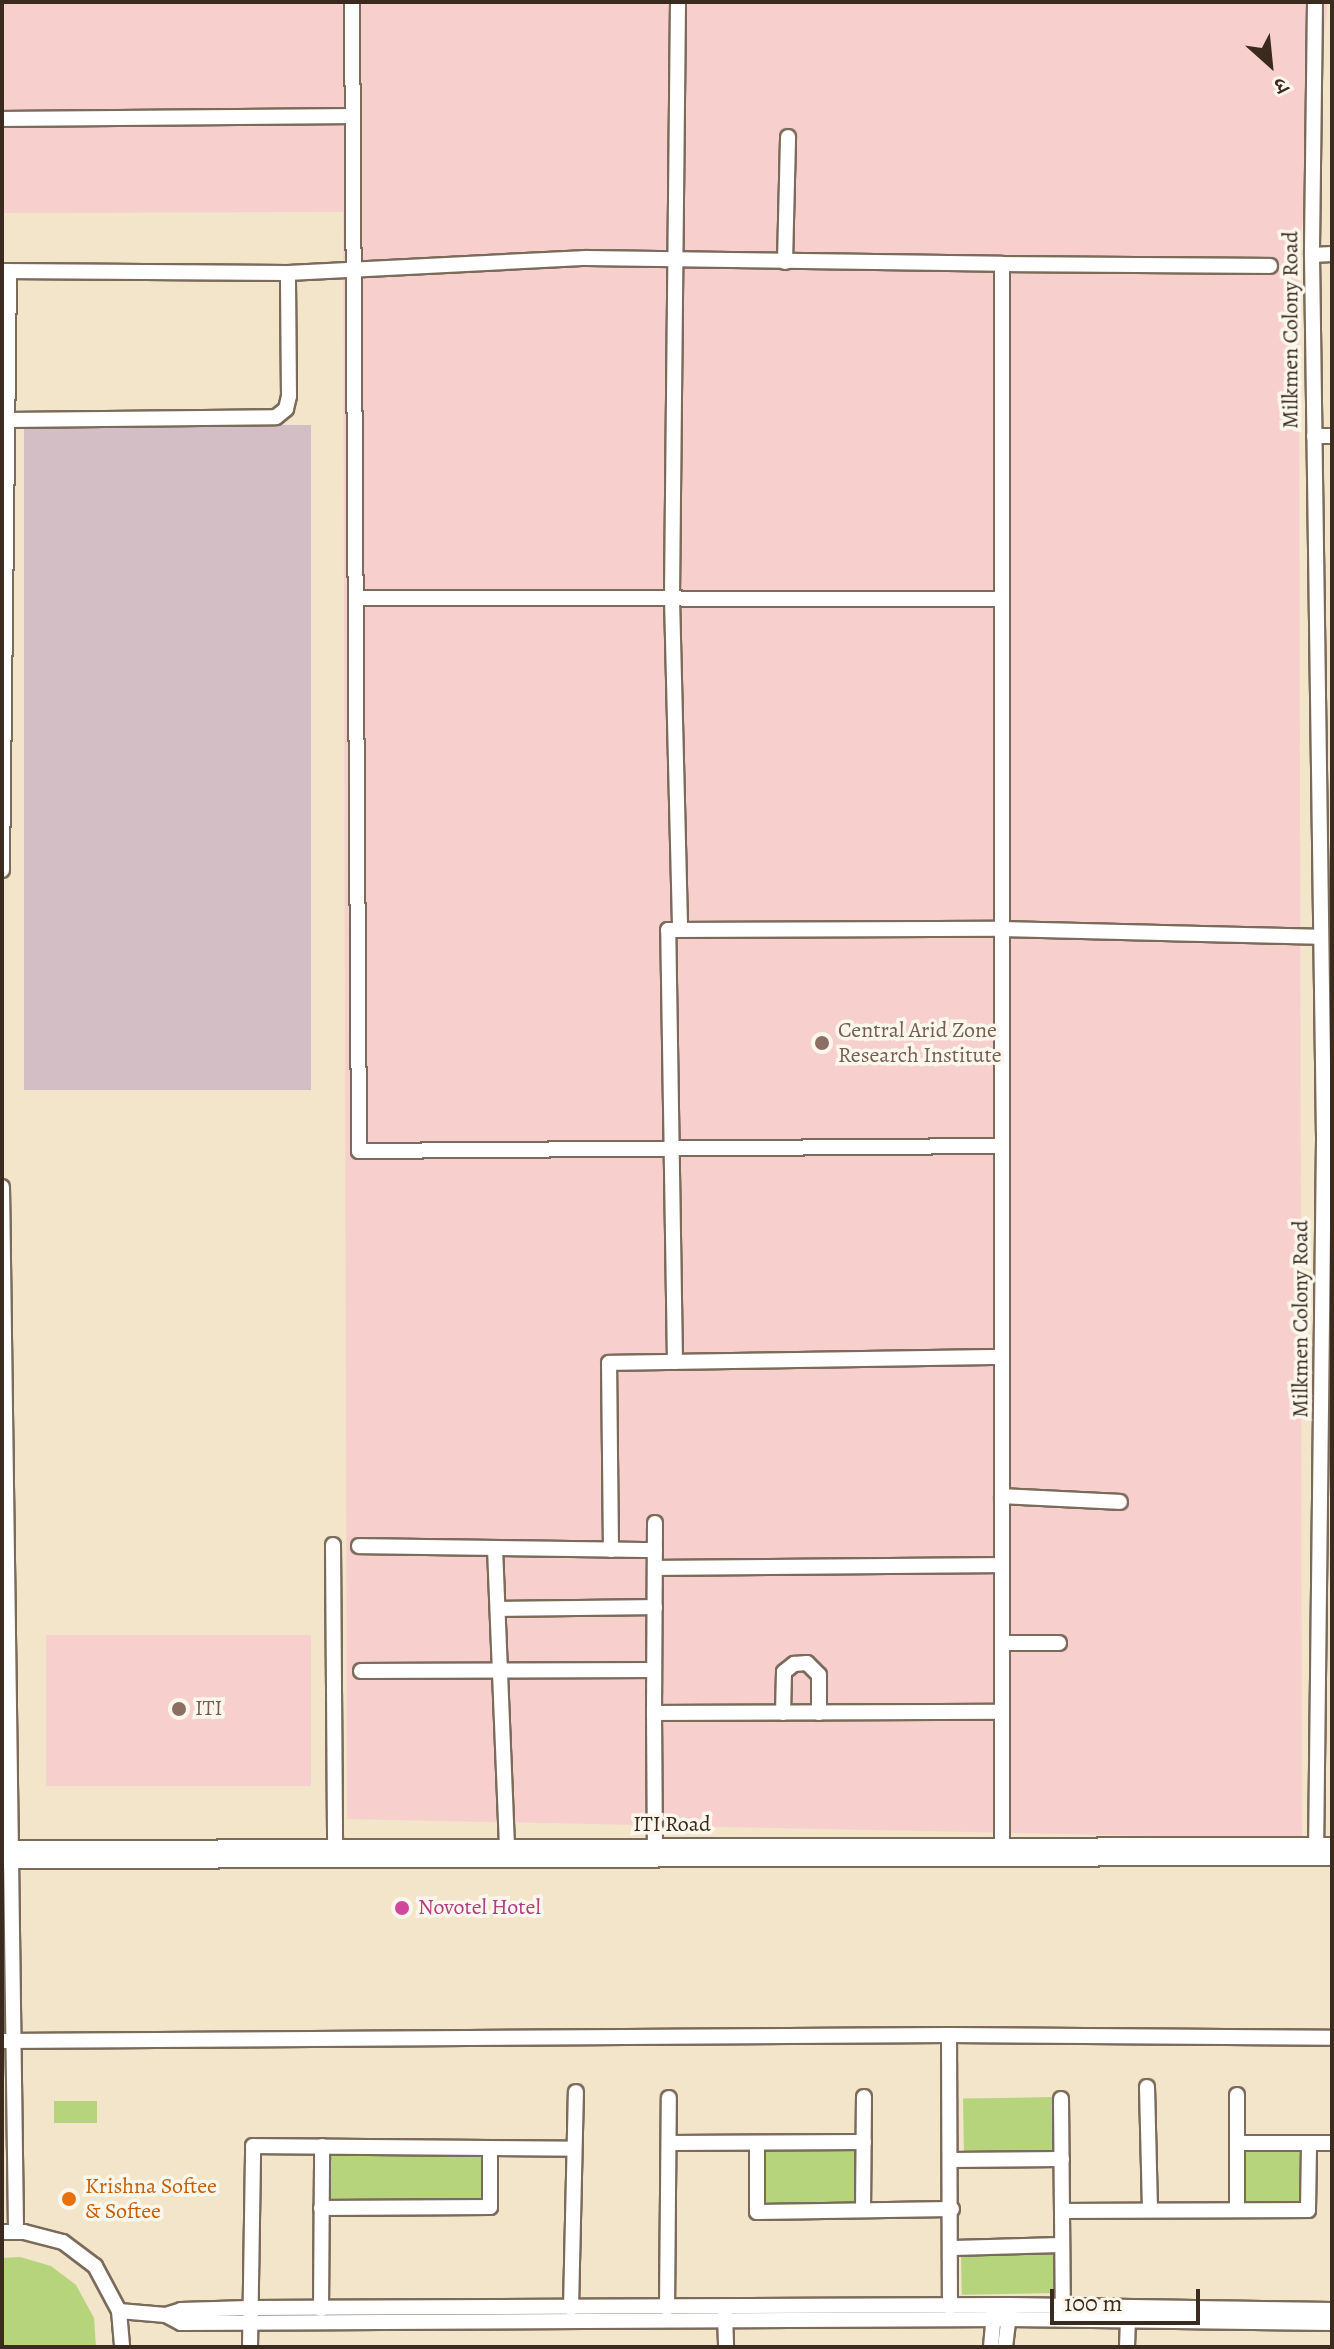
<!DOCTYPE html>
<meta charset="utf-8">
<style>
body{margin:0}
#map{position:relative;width:1334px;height:2349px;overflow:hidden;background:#f2e5ca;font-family:Alegreya,"Noto Serif Devanagari",serif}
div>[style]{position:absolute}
.built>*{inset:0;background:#f7d0ce;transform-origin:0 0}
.industrial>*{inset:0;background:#d2bec4;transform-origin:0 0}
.green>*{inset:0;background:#b5d47c;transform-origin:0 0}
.roads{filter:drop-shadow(2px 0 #7b6b5a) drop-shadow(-2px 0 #7b6b5a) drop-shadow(0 2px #7b6b5a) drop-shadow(0 -2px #7b6b5a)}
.minor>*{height:14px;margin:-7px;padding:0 7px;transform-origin:7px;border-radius:7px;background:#fff}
.dots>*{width:22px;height:22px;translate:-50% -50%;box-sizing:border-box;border:4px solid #fbf7ec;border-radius:50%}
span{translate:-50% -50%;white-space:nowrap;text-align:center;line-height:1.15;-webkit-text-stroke:7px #fbf7ec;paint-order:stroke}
.street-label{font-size:22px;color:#3b2a1e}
.education-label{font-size:22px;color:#785e54}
.left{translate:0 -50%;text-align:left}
.hotel-label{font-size:22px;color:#b23c85}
.food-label{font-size:22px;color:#c56008}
.frame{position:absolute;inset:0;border:4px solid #3b2a1e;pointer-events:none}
.north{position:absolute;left:1230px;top:24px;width:80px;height:80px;-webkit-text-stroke:6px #fbf7ec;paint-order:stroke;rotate:153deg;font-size:22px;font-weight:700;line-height:32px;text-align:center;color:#3b2a1e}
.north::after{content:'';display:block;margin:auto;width:28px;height:36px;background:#3b2a1e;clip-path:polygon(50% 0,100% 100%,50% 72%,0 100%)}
.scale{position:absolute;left:1050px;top:2289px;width:150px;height:36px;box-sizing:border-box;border:4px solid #3b2a1e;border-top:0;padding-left:10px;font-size:24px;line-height:28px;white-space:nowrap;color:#3b2a1e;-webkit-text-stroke:6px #fbf7ec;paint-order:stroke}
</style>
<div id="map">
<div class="built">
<div style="clip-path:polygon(2px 2px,1328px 2px,1299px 252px,1302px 1839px,347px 1819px,343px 212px,2px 213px)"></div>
<div style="left:311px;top:1635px;width:151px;height:265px;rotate:90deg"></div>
</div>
<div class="industrial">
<div style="left:24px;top:425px;width:287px;height:665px"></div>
</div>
<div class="green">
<div style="left:1055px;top:2097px;width:56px;height:92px;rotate:89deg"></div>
<div style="left:97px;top:2101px;width:22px;height:43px;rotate:90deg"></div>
<div style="left:1301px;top:2147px;width:57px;height:59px;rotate:89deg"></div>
<div style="left:858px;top:2148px;width:56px;height:98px;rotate:89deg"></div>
<div style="left:487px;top:2152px;width:50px;height:162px;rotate:89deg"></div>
<div style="left:1055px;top:2250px;width:43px;height:94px;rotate:89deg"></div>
<div style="clip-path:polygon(20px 2257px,51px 2266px,76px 2285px,94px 2318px,96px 2347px,2px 2347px,2px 2258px)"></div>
</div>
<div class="roads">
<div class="minor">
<div style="left:352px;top:2px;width:1149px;rotate:89.65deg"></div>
<div style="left:359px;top:1151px;width:642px;rotate:-0.45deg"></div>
<div style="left:678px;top:2px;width:596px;rotate:90.58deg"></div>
<div style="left:672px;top:598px;width:330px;rotate:88.6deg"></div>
<div style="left:1315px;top:2px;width:253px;rotate:90.7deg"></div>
<div style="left:1312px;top:255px;width:885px;rotate:89.22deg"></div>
<div style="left:1324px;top:1140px;width:718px;rotate:90.64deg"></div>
<div style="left:2px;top:119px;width:348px;rotate:-0.5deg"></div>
<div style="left:1312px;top:255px;width:20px;rotate:-3deg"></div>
<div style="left:785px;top:262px;width:125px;rotate:-88.6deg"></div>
<div style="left:2px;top:271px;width:286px;rotate:0.4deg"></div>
<div style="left:288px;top:273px;width:299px;rotate:-2.9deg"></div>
<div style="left:587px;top:258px;width:415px;rotate:0.8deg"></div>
<div style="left:7px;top:420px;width:269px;rotate:-0.6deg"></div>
<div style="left:276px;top:417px;width:13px;rotate:-39deg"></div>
<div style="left:286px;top:409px;width:13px;rotate:-77deg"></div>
<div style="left:289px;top:396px;width:123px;rotate:-90.5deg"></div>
<div style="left:1314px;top:436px;width:18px"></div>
<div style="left:357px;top:598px;width:644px;rotate:0.09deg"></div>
<div style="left:2px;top:870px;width:599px;rotate:-89.33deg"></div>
<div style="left:2px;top:1187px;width:1044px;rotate:89.23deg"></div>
<div style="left:675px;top:1362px;width:432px;rotate:-90.9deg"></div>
<div style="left:668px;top:930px;width:333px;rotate:-0.2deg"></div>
<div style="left:1001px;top:929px;width:317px;rotate:1.4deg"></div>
<div style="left:1002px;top:1496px;width:118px;rotate:2.9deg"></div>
<div style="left:655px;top:1523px;width:190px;rotate:90.3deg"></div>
<div style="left:654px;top:1713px;width:348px;rotate:-0.2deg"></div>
<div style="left:333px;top:1545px;width:304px;rotate:89.6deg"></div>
<div style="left:359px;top:1546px;width:296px;rotate:0.8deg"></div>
<div style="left:495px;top:1548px;width:302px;rotate:87.7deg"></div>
<div style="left:611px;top:1550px;width:187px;rotate:-90.6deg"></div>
<div style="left:609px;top:1363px;width:393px;rotate:-0.9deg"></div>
<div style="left:655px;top:1568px;width:347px;rotate:-0.5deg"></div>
<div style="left:498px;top:1609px;width:157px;rotate:-0.7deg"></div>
<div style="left:1002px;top:1643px;width:57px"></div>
<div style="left:361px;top:1671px;width:293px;rotate:-0.2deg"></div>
<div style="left:654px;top:1713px;width:143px;rotate:89.6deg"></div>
<div style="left:783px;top:1713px;width:41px;rotate:-88.6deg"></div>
<div style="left:784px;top:1672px;width:13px;rotate:-39deg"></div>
<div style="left:794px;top:1664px;width:13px;rotate:-4deg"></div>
<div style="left:807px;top:1663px;width:17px;rotate:45deg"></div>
<div style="left:819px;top:1675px;width:38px;rotate:90deg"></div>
<div style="left:2px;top:1848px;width:1330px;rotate:-0.13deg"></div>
<div style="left:1002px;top:1859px;width:1595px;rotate:-90deg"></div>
<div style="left:1002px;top:264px;width:268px;rotate:0.4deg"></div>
<div style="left:2px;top:1861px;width:1330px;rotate:-0.13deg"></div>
<div style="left:949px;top:2035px;width:272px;rotate:89.8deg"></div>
<div style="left:2px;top:2041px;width:947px;rotate:-0.36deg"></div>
<div style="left:949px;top:2035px;width:383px;rotate:0.4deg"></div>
<div style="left:1147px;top:2087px;width:123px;rotate:88.6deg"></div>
<div style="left:1061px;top:2099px;width:217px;rotate:89.5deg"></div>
<div style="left:669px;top:2143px;width:195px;rotate:-0.3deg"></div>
<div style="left:757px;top:2143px;width:69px;rotate:90deg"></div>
<div style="left:757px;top:2212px;width:195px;rotate:-0.9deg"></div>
<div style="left:1237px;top:2143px;width:95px"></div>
<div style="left:951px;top:2160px;width:111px;rotate:-0.5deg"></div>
<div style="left:321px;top:2208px;width:169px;rotate:-0.3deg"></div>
<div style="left:490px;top:2207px;width:59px;rotate:-90deg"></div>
<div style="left:863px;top:2210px;width:113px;rotate:-89.5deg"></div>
<div style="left:1237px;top:2210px;width:115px;rotate:-90deg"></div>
<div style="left:1062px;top:2211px;width:246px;rotate:-0.2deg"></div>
<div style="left:1308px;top:2210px;width:67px;rotate:-89.1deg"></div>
<div style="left:2px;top:2232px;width:22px"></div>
<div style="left:24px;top:2232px;width:40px;rotate:14.4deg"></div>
<div style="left:63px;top:2242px;width:40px;rotate:37deg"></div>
<div style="left:95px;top:2266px;width:51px;rotate:61.9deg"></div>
<div style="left:119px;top:2311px;width:36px;rotate:85deg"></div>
<div style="left:952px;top:2248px;width:110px;rotate:-1.6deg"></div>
<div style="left:571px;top:2308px;width:216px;rotate:-88.7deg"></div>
<div style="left:667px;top:2308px;width:210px;rotate:-89.5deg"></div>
<div style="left:321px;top:2309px;width:163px;rotate:-89.6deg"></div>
<div style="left:119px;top:2311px;width:47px;rotate:4.9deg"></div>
<div style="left:166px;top:2315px;width:16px;rotate:-18deg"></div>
<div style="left:181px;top:2310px;width:68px;rotate:-1.7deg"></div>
<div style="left:249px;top:2308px;width:760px;rotate:-0.23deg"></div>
<div style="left:1009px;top:2305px;width:323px;rotate:0.9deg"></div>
<div style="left:166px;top:2315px;width:17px;rotate:28deg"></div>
<div style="left:181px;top:2323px;width:827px;rotate:-0.28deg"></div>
<div style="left:1008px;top:2319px;width:324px;rotate:0.7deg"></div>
<div style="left:725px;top:2315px;width:32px;rotate:88deg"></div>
<div style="left:250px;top:2347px;width:201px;rotate:-89.1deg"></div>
<div style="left:253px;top:2146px;width:321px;rotate:0.5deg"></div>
<div style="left:991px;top:2347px;width:35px;rotate:-85deg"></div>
<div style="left:1005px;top:2347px;width:35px;rotate:-83deg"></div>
<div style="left:1127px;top:2347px;width:32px;rotate:-88deg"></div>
</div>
</div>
<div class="dots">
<div style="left:822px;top:1043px;background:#8d6e63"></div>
<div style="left:179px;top:1709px;background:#8d6e63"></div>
<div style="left:402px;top:1908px;background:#d1479c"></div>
<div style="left:69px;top:2199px;background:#e8710a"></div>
</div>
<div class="street-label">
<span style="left:1291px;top:330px;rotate:-90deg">Milkmen Colony Road</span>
<span style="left:1301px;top:1319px;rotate:-90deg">Milkmen Colony Road</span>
<span style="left:672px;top:1825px">ITI Road</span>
</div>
<div class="education-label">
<span class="left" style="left:838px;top:1043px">Central Arid Zone<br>Research Institute</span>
<span class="left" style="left:195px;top:1709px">ITI</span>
</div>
<div class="hotel-label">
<span class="left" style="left:418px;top:1908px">Novotel Hotel</span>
</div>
<div class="food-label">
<span class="left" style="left:85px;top:2199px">Krishna Softee<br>&amp; Softee</span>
</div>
<div class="frame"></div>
<div class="north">उ</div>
<div class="scale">100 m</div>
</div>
